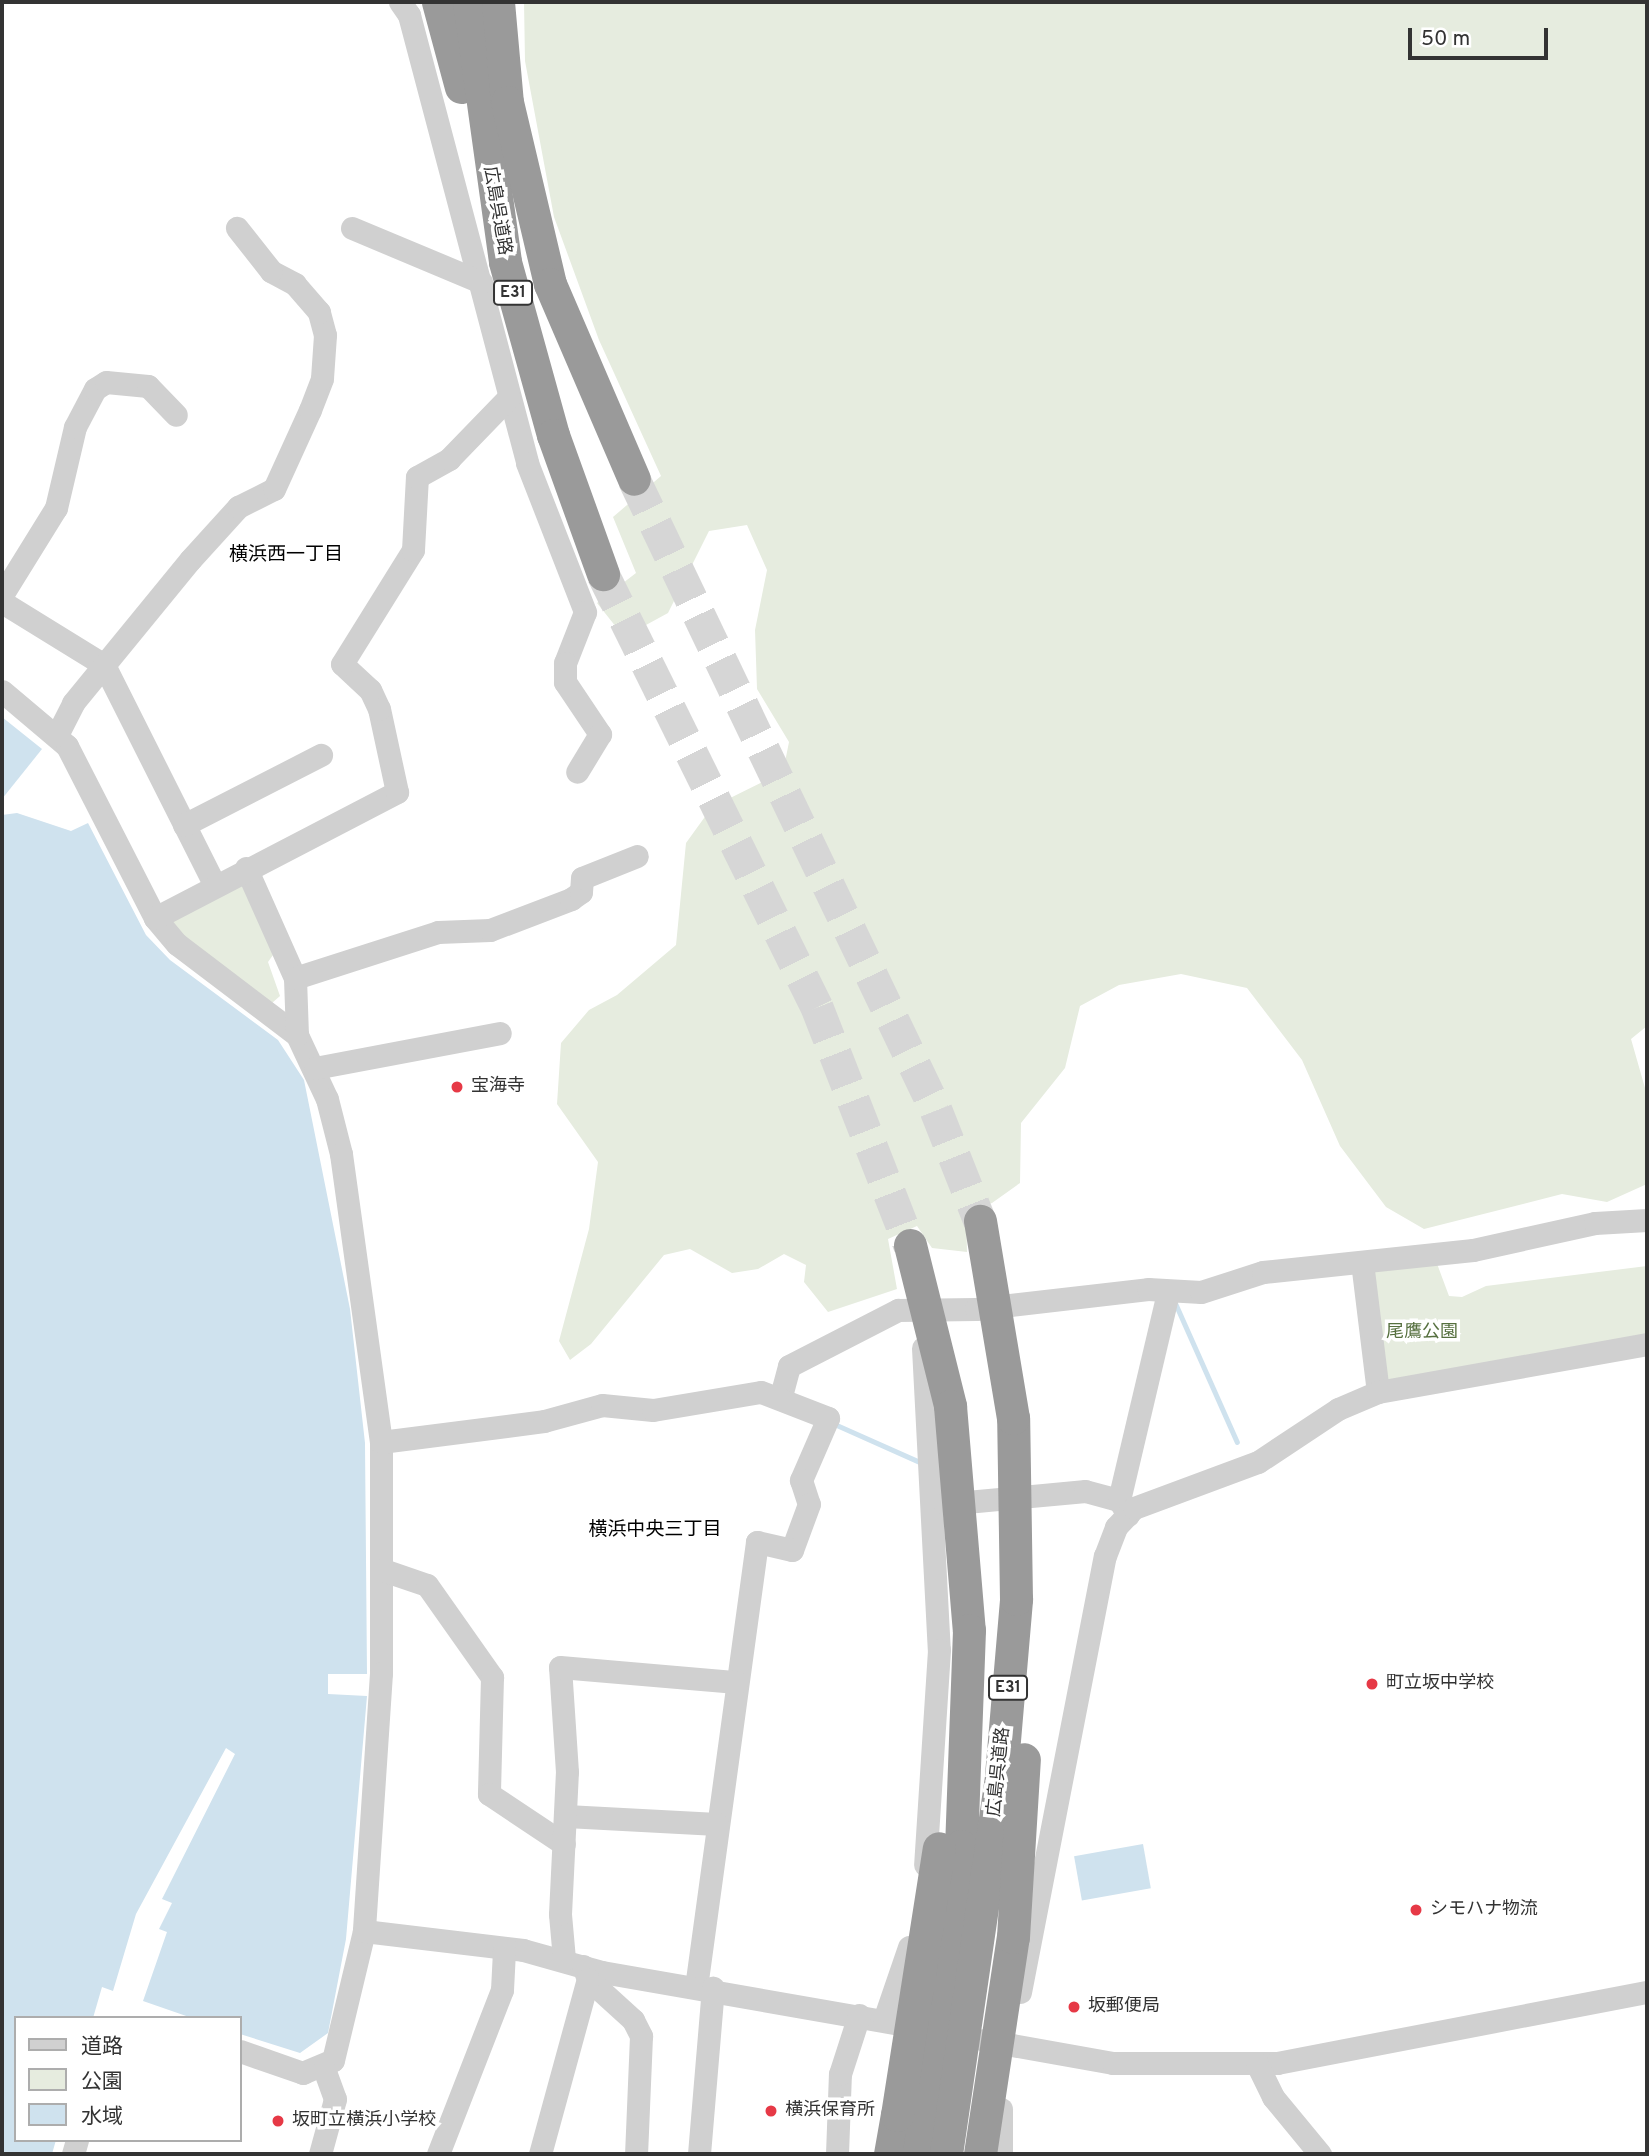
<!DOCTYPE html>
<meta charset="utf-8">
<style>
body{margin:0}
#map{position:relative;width:1649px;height:2156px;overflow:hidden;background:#fff;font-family:Overpass,"Noto Sans JP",sans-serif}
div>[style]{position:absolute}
.green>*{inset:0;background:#e6ecdf}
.water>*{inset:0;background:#cfe2ee;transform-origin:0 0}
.stream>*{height:5px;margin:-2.5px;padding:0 2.5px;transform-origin:2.5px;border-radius:2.5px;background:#cfe2ee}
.highway-tunnel>*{height:33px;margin-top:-16.5px;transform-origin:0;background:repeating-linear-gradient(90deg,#d6d6d6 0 33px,transparent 0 50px)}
.minor>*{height:23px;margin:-11.5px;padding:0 11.5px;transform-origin:11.5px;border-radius:11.5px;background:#d0d0d0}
.highway>*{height:33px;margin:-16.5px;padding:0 16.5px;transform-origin:16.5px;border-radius:16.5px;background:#9a9a9a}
.highway-bridge>*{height:33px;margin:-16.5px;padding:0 16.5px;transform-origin:16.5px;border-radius:16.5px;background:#9a9a9a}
.dots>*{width:19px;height:19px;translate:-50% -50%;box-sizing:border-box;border:4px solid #fff;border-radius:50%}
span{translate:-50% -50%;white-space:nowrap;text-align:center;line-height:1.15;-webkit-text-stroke:7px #fff;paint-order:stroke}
.shield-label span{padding:2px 5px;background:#fff;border:2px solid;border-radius:5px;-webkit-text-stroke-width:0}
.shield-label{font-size:16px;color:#333;font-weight:700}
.street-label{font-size:18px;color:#333}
.poi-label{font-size:18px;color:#333}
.left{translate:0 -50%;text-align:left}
.park-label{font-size:18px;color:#56703f}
.neighbourhood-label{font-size:19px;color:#000}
.frame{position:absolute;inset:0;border:4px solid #333;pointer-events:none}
.legend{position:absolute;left:14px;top:2016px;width:228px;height:126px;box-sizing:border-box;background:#fff;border:2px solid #adadad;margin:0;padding:9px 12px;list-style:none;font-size:21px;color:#333}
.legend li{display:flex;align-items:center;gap:14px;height:35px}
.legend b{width:35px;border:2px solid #adadad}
.scale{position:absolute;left:1408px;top:28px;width:140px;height:32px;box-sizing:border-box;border:4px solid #333;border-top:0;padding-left:9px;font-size:21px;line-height:24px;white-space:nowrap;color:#333;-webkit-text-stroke:5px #fff;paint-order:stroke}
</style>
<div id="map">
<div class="green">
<div style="clip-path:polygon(524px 2px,1647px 2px,1647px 1026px,1631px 1039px,1647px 1095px,1647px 1184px,1607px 1202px,1562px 1194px,1424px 1229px,1386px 1207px,1340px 1146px,1302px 1060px,1247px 988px,1181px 974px,1119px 985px,1080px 1006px,1065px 1068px,1021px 1123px,1020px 1183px,992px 1203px,966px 1211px,967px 1252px,932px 1248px,917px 1226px,888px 1239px,897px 1289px,828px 1312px,804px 1282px,806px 1265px,784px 1254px,758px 1269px,732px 1273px,690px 1249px,664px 1255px,591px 1344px,570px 1360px,559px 1341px,589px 1229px,598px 1162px,557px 1104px,561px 1043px,589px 1010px,617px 995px,676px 945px,686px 843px,712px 807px,783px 772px,789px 742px,757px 689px,755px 630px,767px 570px,747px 525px,709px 531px,668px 613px,624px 637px,597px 603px,636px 573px,613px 517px,661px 476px,599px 340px,554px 217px,525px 61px)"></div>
<div style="clip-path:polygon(242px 874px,273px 955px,268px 962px,280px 996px,272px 1003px,171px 933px,175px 911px)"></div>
<div style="clip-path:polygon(1436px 1261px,1449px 1296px,1462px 1297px,1486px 1286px,1647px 1266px,1647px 1338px,1383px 1386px,1371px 1268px)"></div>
</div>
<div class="water">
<div style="clip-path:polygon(2px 717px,42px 749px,2px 799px)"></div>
<div style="clip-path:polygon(17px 813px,71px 831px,88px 823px,146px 935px,170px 960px,278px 1040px,304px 1080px,350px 1309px,365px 1443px,367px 1674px,328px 1674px,328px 1694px,367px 1696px,346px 1939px,328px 2033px,300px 2053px,240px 2034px,240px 2018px,192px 2018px,143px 2001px,167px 1932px,159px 1929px,172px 1903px,162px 1899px,235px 1754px,226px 1748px,136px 1914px,113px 1991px,102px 1987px,93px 2018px,16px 2018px,16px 2140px,56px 2140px,52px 2154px,2px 2154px,2px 815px)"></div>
<div style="left:1143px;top:1844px;width:45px;height:70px;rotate:80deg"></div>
</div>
<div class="stream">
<div style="left:1175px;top:1303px;width:152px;rotate:66deg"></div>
<div style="left:832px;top:1423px;width:98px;rotate:24deg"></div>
</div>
<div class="highway-tunnel">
<div style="left:634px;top:479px;width:700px;rotate:64.42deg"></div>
<div style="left:936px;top:1110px;width:119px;rotate:68.4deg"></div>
<div style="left:603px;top:574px;width:483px;rotate:63.7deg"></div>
<div style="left:817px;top:1007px;width:256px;rotate:68.7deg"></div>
</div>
<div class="minor">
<div style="left:400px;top:2px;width:16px;rotate:55deg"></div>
<div style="left:409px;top:15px;width:463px;rotate:75.2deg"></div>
<div style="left:527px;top:463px;width:160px;rotate:68.7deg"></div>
<div style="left:585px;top:612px;width:55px;rotate:111.4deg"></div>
<div style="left:565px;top:663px;width:19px;rotate:90deg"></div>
<div style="left:565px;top:682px;width:63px;rotate:56.1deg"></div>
<div style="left:600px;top:734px;width:44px;rotate:121.2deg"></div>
<div style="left:352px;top:228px;width:140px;rotate:22.7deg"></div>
<div style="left:2px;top:595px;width:102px;rotate:-58.2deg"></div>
<div style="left:56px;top:508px;width:83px;rotate:-76.8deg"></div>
<div style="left:75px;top:427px;width:43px;rotate:-62.2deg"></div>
<div style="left:95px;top:389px;width:13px;rotate:-32deg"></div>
<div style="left:106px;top:382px;width:42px;rotate:5.4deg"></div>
<div style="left:148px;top:386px;width:40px;rotate:46deg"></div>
<div style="left:2px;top:602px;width:120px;rotate:31.7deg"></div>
<div style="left:104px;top:665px;width:245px;rotate:63.3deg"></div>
<div style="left:2px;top:691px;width:85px;rotate:40.2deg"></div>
<div style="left:67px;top:746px;width:193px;rotate:62.9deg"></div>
<div style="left:155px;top:918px;width:34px;rotate:50deg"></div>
<div style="left:177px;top:944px;width:151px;rotate:37.2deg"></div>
<div style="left:297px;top:1035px;width:71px;rotate:64.9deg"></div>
<div style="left:327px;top:1099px;width:57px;rotate:75.7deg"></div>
<div style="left:341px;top:1154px;width:291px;rotate:82.1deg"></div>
<div style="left:381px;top:1442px;width:231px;rotate:90deg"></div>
<div style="left:381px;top:1673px;width:259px;rotate:93.8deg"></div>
<div style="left:364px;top:1931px;width:133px;rotate:103.5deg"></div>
<div style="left:333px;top:2060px;width:33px;rotate:157deg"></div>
<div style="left:303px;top:2073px;width:67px;rotate:-160.8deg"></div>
<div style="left:57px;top:735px;width:36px;rotate:-63deg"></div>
<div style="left:73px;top:703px;width:185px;rotate:-50.7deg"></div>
<div style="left:190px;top:560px;width:72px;rotate:-47.8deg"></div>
<div style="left:238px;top:507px;width:40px;rotate:-26.6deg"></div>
<div style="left:274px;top:489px;width:87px;rotate:-65.5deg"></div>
<div style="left:310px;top:410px;width:34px;rotate:-69deg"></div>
<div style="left:322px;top:378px;width:43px;rotate:-86deg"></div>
<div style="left:325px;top:335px;width:24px;rotate:-105deg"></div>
<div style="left:319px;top:312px;width:37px;rotate:-131deg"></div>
<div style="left:295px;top:284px;width:27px;rotate:-152deg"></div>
<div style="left:271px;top:271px;width:55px;rotate:-128.3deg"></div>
<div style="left:184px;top:825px;width:154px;rotate:-27.1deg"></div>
<div style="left:246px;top:868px;width:120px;rotate:66deg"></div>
<div style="left:295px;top:978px;width:57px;rotate:88deg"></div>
<div style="left:155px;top:918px;width:273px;rotate:-27.5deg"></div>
<div style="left:397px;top:792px;width:85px;rotate:-102.2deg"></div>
<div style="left:379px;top:709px;width:21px;rotate:-115deg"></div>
<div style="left:370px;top:690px;width:38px;rotate:-137deg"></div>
<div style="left:342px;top:664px;width:134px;rotate:-58.1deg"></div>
<div style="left:413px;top:550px;width:73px;rotate:-86.9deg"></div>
<div style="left:417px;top:477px;width:37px;rotate:-29deg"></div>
<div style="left:449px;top:459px;width:86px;rotate:-45.9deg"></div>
<div style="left:295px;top:978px;width:150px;rotate:-17.8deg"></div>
<div style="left:438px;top:932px;width:52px;rotate:-2.2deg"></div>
<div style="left:490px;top:930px;width:87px;rotate:-20.9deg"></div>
<div style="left:571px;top:899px;width:12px;rotate:-35deg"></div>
<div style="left:581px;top:892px;width:14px;rotate:-86deg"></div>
<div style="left:582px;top:878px;width:59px;rotate:-21.8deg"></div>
<div style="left:315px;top:1068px;width:188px;rotate:-10.7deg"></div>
<div style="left:1362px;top:1262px;width:131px;rotate:83deg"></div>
<div style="left:923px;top:1348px;width:302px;rotate:87deg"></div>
<div style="left:939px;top:1650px;width:215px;rotate:93.7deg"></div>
<div style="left:781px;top:1396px;width:31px;rotate:-75deg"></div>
<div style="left:789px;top:1366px;width:123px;rotate:-27.2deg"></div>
<div style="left:898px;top:1310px;width:78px;rotate:-0.7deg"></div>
<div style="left:976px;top:1309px;width:173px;rotate:-6.6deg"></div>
<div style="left:1148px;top:1289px;width:53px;rotate:3.2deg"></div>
<div style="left:1201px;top:1292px;width:65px;rotate:-17.9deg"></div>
<div style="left:1263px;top:1272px;width:211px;rotate:-6deg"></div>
<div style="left:1473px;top:1250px;width:125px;rotate:-12.5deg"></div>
<div style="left:1595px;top:1223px;width:52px;rotate:-3.3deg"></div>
<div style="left:381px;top:1442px;width:164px;rotate:-7.3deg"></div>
<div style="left:544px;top:1421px;width:60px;rotate:-15.4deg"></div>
<div style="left:602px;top:1405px;width:51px;rotate:5.6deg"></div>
<div style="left:653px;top:1410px;width:109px;rotate:-9.5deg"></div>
<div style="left:761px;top:1392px;width:72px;rotate:21.2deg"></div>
<div style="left:828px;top:1418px;width:68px;rotate:113.5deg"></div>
<div style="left:801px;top:1480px;width:25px;rotate:72deg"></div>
<div style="left:809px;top:1504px;width:49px;rotate:110.3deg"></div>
<div style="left:792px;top:1550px;width:36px;rotate:-167deg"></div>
<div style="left:757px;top:1542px;width:448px;rotate:97.8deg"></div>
<div style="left:945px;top:1504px;width:141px;rotate:-5.3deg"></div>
<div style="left:1085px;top:1491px;width:35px;rotate:15deg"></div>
<div style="left:1128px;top:1515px;width:17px;rotate:-121deg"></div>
<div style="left:1119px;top:1500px;width:213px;rotate:-76.7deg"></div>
<div style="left:383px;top:1570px;width:46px;rotate:18.8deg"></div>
<div style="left:427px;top:1585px;width:113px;rotate:54.8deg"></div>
<div style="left:492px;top:1677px;width:117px;rotate:91.5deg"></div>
<div style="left:489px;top:1794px;width:90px;rotate:33.7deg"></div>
<div style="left:566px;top:1816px;width:151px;rotate:3deg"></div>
<div style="left:364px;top:1931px;width:160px;rotate:6.8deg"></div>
<div style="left:523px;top:1950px;width:82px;rotate:15.6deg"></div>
<div style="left:602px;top:1972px;width:326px;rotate:9.9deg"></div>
<div style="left:564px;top:1959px;width:45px;rotate:-95.1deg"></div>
<div style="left:560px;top:1914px;width:142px;rotate:-87.2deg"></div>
<div style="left:567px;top:1772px;width:105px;rotate:-93.8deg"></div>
<div style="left:560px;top:1667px;width:177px;rotate:4.9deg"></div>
<div style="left:583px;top:1966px;width:14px;rotate:69deg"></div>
<div style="left:588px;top:1979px;width:61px;rotate:42.3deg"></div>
<div style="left:633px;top:2020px;width:18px;rotate:63deg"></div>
<div style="left:641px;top:2036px;width:118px;rotate:92.4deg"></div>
<div style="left:1020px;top:1992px;width:444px;rotate:-79deg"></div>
<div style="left:1105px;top:1556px;width:31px;rotate:-69deg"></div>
<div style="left:1116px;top:1527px;width:26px;rotate:-47deg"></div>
<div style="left:1134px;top:1508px;width:132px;rotate:-20.4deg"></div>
<div style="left:1258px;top:1462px;width:96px;rotate:-33.5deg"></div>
<div style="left:1338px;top:1409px;width:43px;rotate:-23deg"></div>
<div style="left:1378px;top:1392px;width:273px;rotate:-10.1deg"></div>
<div style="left:884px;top:2020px;width:77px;rotate:-71.1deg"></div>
<div style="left:984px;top:2040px;width:131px;rotate:10.1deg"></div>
<div style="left:1113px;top:2063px;width:164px"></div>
<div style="left:1277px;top:2063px;width:377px;rotate:-10.9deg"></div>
<div style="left:1257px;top:2064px;width:37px;rotate:64deg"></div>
<div style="left:1273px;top:2097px;width:74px;rotate:50.5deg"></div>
<div style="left:73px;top:2154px;width:15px;rotate:-74deg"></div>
<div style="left:320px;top:2154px;width:57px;rotate:-74.7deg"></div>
<div style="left:335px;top:2099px;width:32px;rotate:-110deg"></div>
<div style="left:438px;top:2154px;width:176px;rotate:-68.7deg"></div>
<div style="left:502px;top:1990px;width:40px;rotate:-87.1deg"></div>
<div style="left:540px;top:2154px;width:181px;rotate:-74.7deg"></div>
<div style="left:699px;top:2154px;width:167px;rotate:-85.2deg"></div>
<div style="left:837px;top:2154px;width:80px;rotate:-87.9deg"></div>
<div style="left:840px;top:2074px;width:62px;rotate:-72.1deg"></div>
<div style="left:1001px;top:2154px;width:45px;rotate:-90deg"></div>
</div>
<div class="highway">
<div style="left:438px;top:2px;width:88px;rotate:74.9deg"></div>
<div style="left:469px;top:2px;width:262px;rotate:82.1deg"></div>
<div style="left:505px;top:262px;width:180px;rotate:74.5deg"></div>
<div style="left:553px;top:435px;width:148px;rotate:70.2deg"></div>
<div style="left:498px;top:2px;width:100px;rotate:84.9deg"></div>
<div style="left:507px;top:102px;width:187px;rotate:76.7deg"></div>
<div style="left:550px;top:284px;width:212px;rotate:66.7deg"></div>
<div style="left:890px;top:2154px;width:40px;rotate:-80deg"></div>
</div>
<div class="highway-bridge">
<div style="left:910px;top:1245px;width:166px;rotate:76deg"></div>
<div style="left:950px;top:1406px;width:225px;rotate:85.2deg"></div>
<div style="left:969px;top:1630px;width:216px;rotate:92.1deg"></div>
<div style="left:961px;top:1846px;width:311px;rotate:97.8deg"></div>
<div style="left:897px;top:2115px;width:270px;rotate:-81.1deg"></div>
<div style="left:946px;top:2154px;width:383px;rotate:-81.7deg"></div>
<div style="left:1001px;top:1775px;width:177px;rotate:-85.1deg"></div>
<div style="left:1016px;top:1599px;width:181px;rotate:-90.9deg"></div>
<div style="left:1013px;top:1418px;width:200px;rotate:-99.5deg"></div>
<div style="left:980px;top:2154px;width:219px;rotate:-81.4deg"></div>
<div style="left:1013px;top:1937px;width:178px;rotate:-86.5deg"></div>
</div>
<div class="dots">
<div style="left:457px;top:1087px;background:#e63946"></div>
<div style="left:1372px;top:1684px;background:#e63946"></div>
<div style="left:1416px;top:1910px;background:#e63946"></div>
<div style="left:1074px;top:2007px;background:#e63946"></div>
<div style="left:771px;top:2111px;background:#e63946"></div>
<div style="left:278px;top:2121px;background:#e63946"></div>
</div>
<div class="shield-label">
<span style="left:513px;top:293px">E31</span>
<span style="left:1008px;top:1688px">E31</span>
</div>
<div class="street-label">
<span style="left:496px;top:211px;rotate:80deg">広島呉道路</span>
<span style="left:1000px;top:1772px;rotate:-84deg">広島呉道路</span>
</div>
<div class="poi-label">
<span class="left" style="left:471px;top:1087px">宝海寺</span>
<span class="left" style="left:1386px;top:1684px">町立坂中学校</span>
<span class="left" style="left:1430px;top:1910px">シモハナ物流</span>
<span class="left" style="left:1088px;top:2007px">坂郵便局</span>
<span class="left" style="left:785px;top:2111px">横浜保育所</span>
<span class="left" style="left:292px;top:2121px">坂町立横浜小学校</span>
</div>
<div class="park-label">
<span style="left:1422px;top:1333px">尾鷹公園</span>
</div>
<div class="neighbourhood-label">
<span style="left:286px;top:556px">横浜西一丁目</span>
<span style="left:655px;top:1531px">横浜中央三丁目</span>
</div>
<div class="frame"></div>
<ul class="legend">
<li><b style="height:9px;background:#d0d0d0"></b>道路</li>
<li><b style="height:19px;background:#e6ecdf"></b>公園</li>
<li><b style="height:19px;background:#cfe2ee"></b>水域</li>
</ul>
<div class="scale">50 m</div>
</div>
